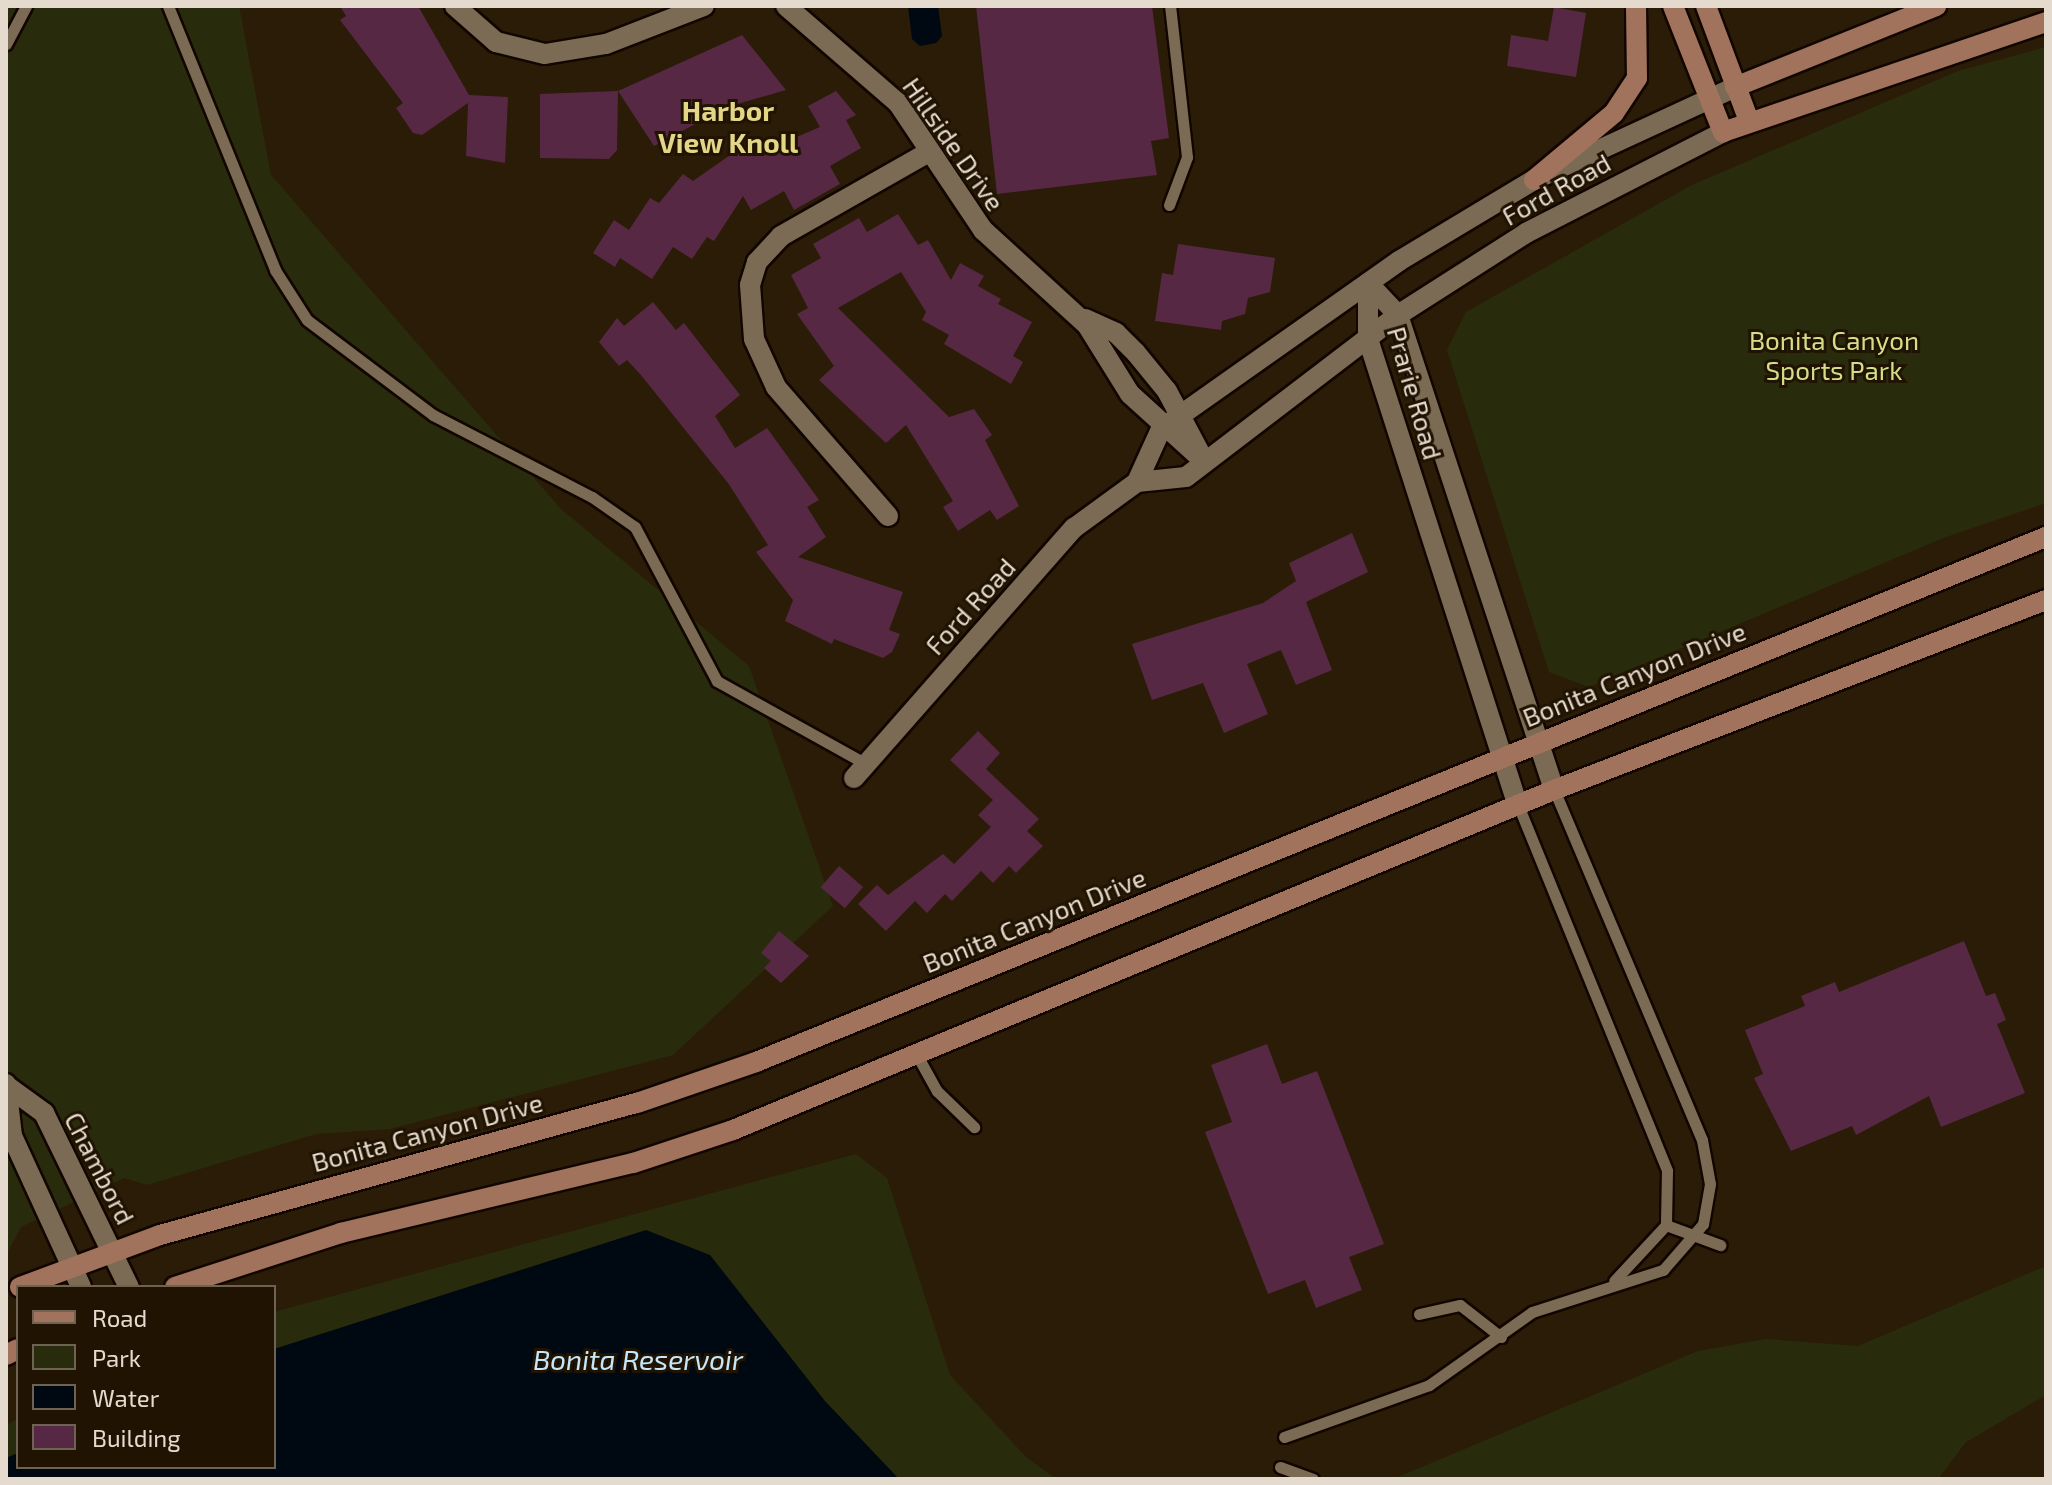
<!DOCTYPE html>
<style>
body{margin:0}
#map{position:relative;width:2052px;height:1485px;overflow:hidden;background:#2a1c07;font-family:"Exo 2",sans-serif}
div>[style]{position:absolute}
.green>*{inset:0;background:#292c0c}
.water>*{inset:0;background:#000811}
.building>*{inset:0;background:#572843;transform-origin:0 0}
.roads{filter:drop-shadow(2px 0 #120600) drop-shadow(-2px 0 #120600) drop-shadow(0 2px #120600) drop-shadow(0 -2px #120600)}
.service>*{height:11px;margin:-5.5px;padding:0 5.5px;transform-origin:5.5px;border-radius:5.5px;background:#7c6b54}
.minor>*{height:20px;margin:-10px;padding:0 10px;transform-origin:10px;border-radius:10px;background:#7c6b54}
.tertiary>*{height:20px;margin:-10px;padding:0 10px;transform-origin:10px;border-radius:10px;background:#7c6b54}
.secondary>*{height:20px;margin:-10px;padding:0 10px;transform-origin:10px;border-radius:10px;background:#a1735c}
span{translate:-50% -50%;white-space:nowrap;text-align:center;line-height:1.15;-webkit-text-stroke:6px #201301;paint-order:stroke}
.street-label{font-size:26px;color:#e4dbce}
.park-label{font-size:26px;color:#d4de89}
.neighbourhood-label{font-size:28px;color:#e4d687;font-weight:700}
.water-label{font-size:28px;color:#c6e7fa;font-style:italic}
.frame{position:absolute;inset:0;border:8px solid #e4dbce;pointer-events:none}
.legend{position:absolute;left:16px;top:1285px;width:260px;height:184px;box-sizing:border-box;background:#201301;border:2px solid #6e6353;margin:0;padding:10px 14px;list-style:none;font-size:24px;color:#e4dbce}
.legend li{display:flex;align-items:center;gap:16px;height:40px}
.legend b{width:40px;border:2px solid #6e6353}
</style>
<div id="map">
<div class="green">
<div style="clip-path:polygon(6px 6px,239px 6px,271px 175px,560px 508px,749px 666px,833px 906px,673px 1055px,390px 1129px,316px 1134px,147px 1185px,124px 1178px,21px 1227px,6px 1256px)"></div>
<div style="clip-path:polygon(2046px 47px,2046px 503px,1946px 537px,1589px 687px,1549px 672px,1447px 350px,1466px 312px,1692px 185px,1958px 71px)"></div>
<div style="clip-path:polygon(856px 1154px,887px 1178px,950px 1375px,1026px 1457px,1056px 1479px,6px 1479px,6px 1425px,18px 1419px,18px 1467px,274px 1467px,274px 1312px)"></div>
<div style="clip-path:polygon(2046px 1266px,2046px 1395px,1966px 1442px,1938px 1479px,1393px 1479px,1698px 1351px,1766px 1339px,1858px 1346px)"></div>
</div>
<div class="water">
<div style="clip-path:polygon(908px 6px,938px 6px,942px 36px,936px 43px,920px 46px,912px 39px)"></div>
<div style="clip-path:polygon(646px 1230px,710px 1255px,825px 1401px,899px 1479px,6px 1479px,6px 1458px,18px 1453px,18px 1467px,274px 1467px,274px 1349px)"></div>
</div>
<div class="building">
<div style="clip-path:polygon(340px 6px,418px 6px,469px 95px,508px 97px,505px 163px,466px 156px,468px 103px,422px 135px,413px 133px,396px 108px,403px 103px,340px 20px,346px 16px)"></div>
<div style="clip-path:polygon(976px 6px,1152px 6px,1169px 138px,1151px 141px,1157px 175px,997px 194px)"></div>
<div style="clip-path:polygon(1554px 7px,1586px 13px,1576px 77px,1507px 66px,1511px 35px,1548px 41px)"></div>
<div style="clip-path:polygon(742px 35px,786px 90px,727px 107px,654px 146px,618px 91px,617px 150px,609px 159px,540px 158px,540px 94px,618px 91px)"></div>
<div style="clip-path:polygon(836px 91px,856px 115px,846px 120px,861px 148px,830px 166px,840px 184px,794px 210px,784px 191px,751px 210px,743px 196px,714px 241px,707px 237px,692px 259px,673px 247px,652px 279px,620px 258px,615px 267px,593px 253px,614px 220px,629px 230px,650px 198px,659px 203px,683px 174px,693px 181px,746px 144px,752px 156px,820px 127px,808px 106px)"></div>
<div style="clip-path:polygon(898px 214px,918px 245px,928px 240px,951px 280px,960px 263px,984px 276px,978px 286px,1001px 299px,998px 304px,1032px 322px,1013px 356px,1023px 362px,1011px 384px,944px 344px,949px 335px,922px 320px,926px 312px,901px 272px,838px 308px,949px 417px,974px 409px,992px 435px,985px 440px,1019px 506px,997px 520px,990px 510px,958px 531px,943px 507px,953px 501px,906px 425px,886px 443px,819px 380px,834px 366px,797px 314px,808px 308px,791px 275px,821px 258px,813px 244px,859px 218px,867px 232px)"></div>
<div style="clip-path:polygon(1178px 244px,1275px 258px,1270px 292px,1248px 298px,1245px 314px,1222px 321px,1221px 330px,1155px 321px,1162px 273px,1173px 275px)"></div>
<div style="clip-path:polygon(653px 302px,676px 330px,684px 323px,740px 395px,715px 416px,735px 448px,767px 428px,819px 500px,807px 507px,826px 537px,798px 557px,903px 592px,889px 630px,900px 634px,892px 652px,883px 658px,834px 639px,832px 644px,785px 621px,793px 600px,756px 552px,768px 545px,728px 483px,640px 374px,627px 360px,619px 366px,599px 342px,617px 318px,624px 326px)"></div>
<div style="clip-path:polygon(1352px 533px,1368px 572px,1306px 602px,1332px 670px,1296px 685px,1281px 650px,1247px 664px,1268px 714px,1224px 733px,1203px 683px,1152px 700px,1132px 644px,1263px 603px,1296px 581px,1289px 563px)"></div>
<div style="clip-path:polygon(978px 731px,1000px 753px,986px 769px,1039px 819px,1027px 831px,1043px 846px,1016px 873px,1009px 866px,993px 883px,981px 871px,952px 901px,945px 894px,927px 913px,915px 901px,886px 931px,858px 904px,877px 885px,888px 895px,943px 854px,954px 864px,991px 827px,978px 815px,993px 800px,950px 760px)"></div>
<div style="left:839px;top:866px;width:32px;height:28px;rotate:41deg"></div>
<div style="clip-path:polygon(779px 931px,809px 956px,781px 983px,764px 968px,771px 961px,761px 953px)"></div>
<div style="clip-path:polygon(1964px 941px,1986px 996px,1995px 993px,2006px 1020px,1997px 1024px,2025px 1093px,1941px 1127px,1929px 1096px,1856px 1135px,1852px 1126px,1791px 1151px,1754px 1078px,1763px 1074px,1745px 1030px,1805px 1006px,1801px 996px,1835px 982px,1839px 992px)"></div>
<div style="clip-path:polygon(1267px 1044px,1282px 1084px,1317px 1071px,1384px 1244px,1349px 1257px,1362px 1290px,1316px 1308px,1305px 1280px,1268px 1294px,1205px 1132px,1232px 1122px,1211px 1065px)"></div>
</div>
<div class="roads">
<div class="service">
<div style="left:168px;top:6px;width:285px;rotate:67.9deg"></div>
<div style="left:275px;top:270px;width:59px;rotate:57.4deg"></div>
<div style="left:307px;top:320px;width:158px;rotate:37deg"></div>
<div style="left:433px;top:415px;width:179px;rotate:27.3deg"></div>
<div style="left:592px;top:497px;width:52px;rotate:34.9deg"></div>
<div style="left:635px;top:527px;width:174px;rotate:62deg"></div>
<div style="left:717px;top:681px;width:171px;rotate:29.1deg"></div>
<div style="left:6px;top:44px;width:43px;rotate:-62.2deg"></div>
<div style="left:1169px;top:205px;width:51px;rotate:-69.4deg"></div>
<div style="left:1187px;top:157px;width:152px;rotate:-96.4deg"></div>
<div style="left:1518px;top:805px;width:395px;rotate:67.8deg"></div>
<div style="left:1667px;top:1171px;width:54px;rotate:91.1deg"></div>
<div style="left:1666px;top:1225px;width:76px;rotate:132.9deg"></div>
<div style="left:918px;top:1057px;width:39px;rotate:61deg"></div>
<div style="left:937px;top:1091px;width:52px;rotate:44.2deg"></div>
<div style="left:1666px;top:1225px;width:58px;rotate:20.3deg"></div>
<div style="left:1419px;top:1314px;width:42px;rotate:-12.4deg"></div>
<div style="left:1460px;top:1305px;width:52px;rotate:38deg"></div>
<div style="left:1284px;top:1437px;width:154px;rotate:-19.7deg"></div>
<div style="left:1429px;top:1385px;width:126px;rotate:-35.3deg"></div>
<div style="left:1532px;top:1312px;width:138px;rotate:-17.8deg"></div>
<div style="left:1663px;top:1270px;width:61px;rotate:-49deg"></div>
<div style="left:1703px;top:1224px;width:41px;rotate:-80.1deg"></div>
<div style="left:1710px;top:1184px;width:45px;rotate:-100.3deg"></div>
<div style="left:1702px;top:1140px;width:380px;rotate:-112.9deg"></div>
<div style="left:1280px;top:1467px;width:35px;rotate:20deg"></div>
</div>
<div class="minor">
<div style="left:455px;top:6px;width:55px;rotate:41.3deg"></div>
<div style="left:496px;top:42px;width:50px;rotate:13.8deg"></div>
<div style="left:545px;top:54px;width:62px;rotate:-9.3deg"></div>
<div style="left:606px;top:44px;width:105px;rotate:-21.2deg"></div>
<div style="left:786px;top:6px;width:148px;rotate:40.9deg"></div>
<div style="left:898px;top:103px;width:153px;rotate:56.2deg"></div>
<div style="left:983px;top:230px;width:141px;rotate:42.4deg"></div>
<div style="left:1087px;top:325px;width:81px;rotate:58.1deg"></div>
<div style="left:1130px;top:394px;width:101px;rotate:42.2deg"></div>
<div style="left:1085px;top:319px;width:34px;rotate:24deg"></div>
<div style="left:1116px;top:333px;width:28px;rotate:45deg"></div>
<div style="left:1136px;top:353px;width:49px;rotate:50.8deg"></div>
<div style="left:1167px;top:391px;width:72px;rotate:62deg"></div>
<div style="left:888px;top:516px;width:171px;rotate:-131deg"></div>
<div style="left:776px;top:387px;width:53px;rotate:-114.6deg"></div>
<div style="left:754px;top:339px;width:54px;rotate:-94.2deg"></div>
<div style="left:750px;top:285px;width:24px;rotate:-73deg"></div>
<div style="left:757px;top:262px;width:35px;rotate:-47deg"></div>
<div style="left:781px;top:236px;width:170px;rotate:-29.6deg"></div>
<div style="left:854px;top:778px;width:333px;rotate:-48.7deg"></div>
<div style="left:1074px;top:528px;width:78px;rotate:-36.1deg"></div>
</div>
<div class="tertiary">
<div style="left:1368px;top:283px;width:56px;rotate:90deg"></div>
<div style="left:1368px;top:339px;width:490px;rotate:72.2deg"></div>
<div style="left:1368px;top:283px;width:44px;rotate:46.8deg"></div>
<div style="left:1398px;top:315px;width:500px;rotate:71.8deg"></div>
<div style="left:1137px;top:482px;width:58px;rotate:-65.6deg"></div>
<div style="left:1161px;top:429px;width:291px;rotate:-35.2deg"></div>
<div style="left:1399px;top:261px;width:157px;rotate:-31deg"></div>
<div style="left:1534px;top:180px;width:221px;rotate:-24.8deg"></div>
<div style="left:1137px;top:482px;width:49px;rotate:-5.8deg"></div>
<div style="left:1186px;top:477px;width:267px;rotate:-37.4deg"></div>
<div style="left:1398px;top:315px;width:152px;rotate:-32.6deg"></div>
<div style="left:1526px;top:233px;width:221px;rotate:-27.1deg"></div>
<div style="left:6px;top:1084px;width:52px;rotate:83.4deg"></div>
<div style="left:12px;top:1136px;width:166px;rotate:65.4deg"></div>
<div style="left:7px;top:1086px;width:46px;rotate:36.1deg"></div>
<div style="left:44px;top:1113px;width:194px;rotate:64deg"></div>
</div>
<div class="secondary">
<div style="left:1673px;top:6px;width:136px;rotate:68.4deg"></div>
<div style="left:1723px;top:132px;width:341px;rotate:-18.8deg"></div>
<div style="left:1706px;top:6px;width:123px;rotate:69.5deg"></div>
<div style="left:1735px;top:87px;width:217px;rotate:-21.9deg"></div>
<div style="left:1534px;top:180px;width:104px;rotate:-39.9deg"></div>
<div style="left:1614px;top:113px;width:42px;rotate:-56.7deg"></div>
<div style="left:1637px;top:78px;width:72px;rotate:-90.8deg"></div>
<div style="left:20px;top:1287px;width:149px;rotate:-20.4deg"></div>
<div style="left:160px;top:1235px;width:495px;rotate:-15.5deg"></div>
<div style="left:637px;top:1103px;width:126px;rotate:-19deg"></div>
<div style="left:756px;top:1062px;width:1393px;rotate:-22.15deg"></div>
<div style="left:175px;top:1287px;width:175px;rotate:-18deg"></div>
<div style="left:341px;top:1233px;width:300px;rotate:-13.5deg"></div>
<div style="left:633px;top:1163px;width:105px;rotate:-18.3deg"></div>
<div style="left:733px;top:1130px;width:889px;rotate:-22.5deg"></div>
<div style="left:1554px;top:790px;width:527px;rotate:-21.12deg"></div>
<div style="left:6px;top:1355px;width:13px;rotate:-27deg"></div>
</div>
</div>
<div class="street-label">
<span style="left:954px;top:144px;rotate:55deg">Hillside Drive</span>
<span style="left:1556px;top:189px;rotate:-29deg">Ford Road</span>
<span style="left:1415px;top:393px;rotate:74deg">Prarie Road</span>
<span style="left:970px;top:606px;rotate:-48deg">Ford Road</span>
<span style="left:1634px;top:674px;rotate:-22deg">Bonita Canyon Drive</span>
<span style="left:1034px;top:920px;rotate:-22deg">Bonita Canyon Drive</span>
<span style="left:427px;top:1132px;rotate:-15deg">Bonita Canyon Drive</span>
<span style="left:100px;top:1168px;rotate:63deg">Chambord</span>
</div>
<div class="park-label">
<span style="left:1834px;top:355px">Bonita Canyon<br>Sports Park</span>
</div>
<div class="neighbourhood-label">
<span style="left:728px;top:126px">Harbor<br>View Knoll</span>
</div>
<div class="water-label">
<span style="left:638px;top:1359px">Bonita Reservoir</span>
</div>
<div class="frame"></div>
<ul class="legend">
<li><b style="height:10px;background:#a1735c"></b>Road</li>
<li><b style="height:22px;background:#292c0c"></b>Park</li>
<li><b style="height:22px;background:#000811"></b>Water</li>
<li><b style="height:22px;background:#572843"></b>Building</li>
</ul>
</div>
